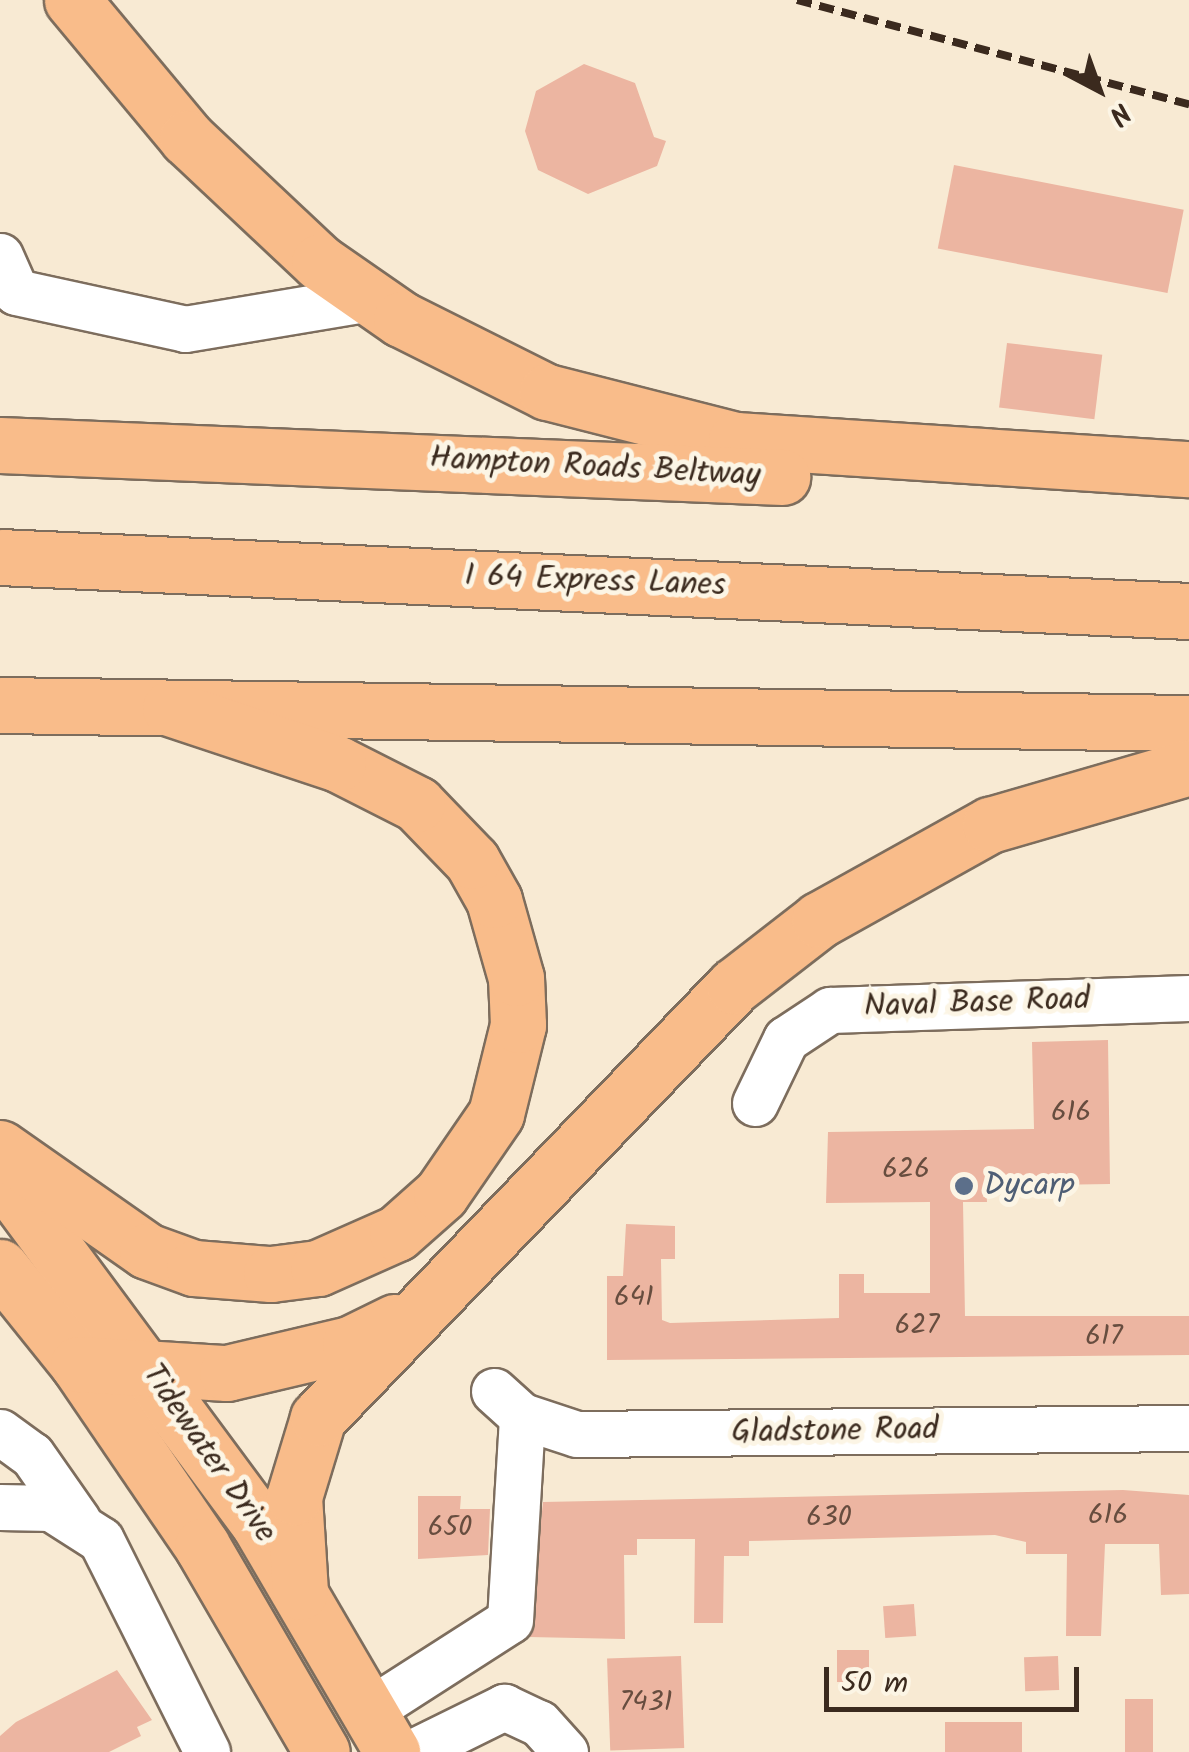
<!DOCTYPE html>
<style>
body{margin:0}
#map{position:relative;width:1189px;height:1752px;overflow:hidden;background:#f8ead3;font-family:Kalam,sans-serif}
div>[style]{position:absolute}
.building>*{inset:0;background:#ecb5a1;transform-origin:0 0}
.roads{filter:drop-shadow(2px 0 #7d6d5d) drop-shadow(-2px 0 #7d6d5d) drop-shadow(0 2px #7d6d5d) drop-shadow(0 -2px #7d6d5d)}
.minor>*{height:45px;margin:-22.5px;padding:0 22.5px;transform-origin:22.5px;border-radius:22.5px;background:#fff}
.major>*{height:55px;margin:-27.5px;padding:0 27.5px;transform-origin:27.5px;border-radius:27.5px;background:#f9bc8a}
.highway>*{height:55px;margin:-27.5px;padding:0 27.5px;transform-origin:27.5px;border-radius:27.5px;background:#f9bc8a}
.rail>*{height:8px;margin-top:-4px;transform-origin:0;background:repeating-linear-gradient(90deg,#3b2a1e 0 15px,transparent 0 23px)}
.dots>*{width:28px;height:28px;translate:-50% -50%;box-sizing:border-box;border:5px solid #fcf5e5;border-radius:50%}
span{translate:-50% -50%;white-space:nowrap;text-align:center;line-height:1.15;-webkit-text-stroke:10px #fcf5e5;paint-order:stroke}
.number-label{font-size:28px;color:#674d3f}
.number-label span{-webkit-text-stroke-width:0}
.street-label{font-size:32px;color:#3b2a1e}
.service-label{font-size:32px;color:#4e5e75}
.left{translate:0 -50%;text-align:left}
.north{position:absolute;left:1049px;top:40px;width:100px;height:100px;-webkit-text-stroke:8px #fcf5e5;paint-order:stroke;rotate:139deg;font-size:28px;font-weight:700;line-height:40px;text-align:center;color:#3b2a1e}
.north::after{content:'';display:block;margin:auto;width:35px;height:45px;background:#3b2a1e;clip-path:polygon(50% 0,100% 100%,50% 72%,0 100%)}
.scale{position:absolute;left:824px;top:1667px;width:255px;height:45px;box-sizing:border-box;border:5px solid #3b2a1e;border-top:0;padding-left:12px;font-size:30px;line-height:35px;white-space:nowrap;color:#3b2a1e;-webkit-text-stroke:8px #fcf5e5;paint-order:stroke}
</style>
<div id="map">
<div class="building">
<div style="clip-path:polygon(584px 64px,635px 83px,654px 137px,666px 141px,657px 166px,588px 194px,538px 170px,525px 131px,536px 91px)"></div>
<div style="left:954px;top:165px;width:234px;height:85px;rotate:11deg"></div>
<div style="left:1007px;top:343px;width:96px;height:65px;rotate:7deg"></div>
<div style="clip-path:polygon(1108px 1040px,1110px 1184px,986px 1186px,987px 1202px,963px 1202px,965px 1316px,1189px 1316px,1189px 1355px,607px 1360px,607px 1276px,623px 1276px,626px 1224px,675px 1226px,675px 1259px,661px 1259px,662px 1320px,670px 1323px,839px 1318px,839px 1274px,864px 1274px,864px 1293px,930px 1293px,930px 1202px,826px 1203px,828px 1132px,1034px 1129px,1032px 1042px)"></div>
<div style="clip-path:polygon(1123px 1490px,1189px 1495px,1189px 1594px,1161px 1595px,1159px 1544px,1105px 1544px,1101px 1636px,1066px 1636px,1067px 1554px,1026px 1554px,1026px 1542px,995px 1535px,749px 1541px,749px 1556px,724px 1556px,723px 1623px,694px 1623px,695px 1539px,637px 1539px,637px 1555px,624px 1555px,625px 1639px,529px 1637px,543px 1502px)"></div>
<div style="clip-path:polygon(418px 1496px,461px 1496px,460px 1509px,490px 1509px,488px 1555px,418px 1559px)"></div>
<div style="left:914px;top:1604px;width:32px;height:31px;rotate:86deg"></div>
<div style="left:869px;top:1650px;width:32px;height:32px;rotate:90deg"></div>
<div style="left:681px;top:1656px;width:92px;height:74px;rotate:88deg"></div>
<div style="left:1058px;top:1656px;width:34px;height:34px;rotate:88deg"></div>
<div style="clip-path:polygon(117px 1670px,152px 1720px,137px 1727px,141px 1736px,109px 1752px,0 1752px,0 1736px,16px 1722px)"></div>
<div style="left:1125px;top:1699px;width:28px;height:53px"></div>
<div style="left:945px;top:1722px;width:77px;height:30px"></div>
</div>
<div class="roads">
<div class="minor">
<div style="left:0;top:256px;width:39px;rotate:66deg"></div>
<div style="left:16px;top:292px;width:173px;rotate:12.3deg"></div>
<div style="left:185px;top:329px;width:188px;rotate:-9.5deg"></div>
<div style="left:755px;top:1103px;width:71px;rotate:-64.2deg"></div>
<div style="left:786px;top:1039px;width:53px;rotate:-33.4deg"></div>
<div style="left:830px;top:1010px;width:359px;rotate:-1.9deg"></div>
<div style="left:494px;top:1391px;width:38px;rotate:42deg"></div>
<div style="left:522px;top:1416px;width:58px;rotate:18.1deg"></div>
<div style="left:577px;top:1434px;width:612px;rotate:-0.56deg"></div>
<div style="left:0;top:1432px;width:39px;rotate:36deg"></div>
<div style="left:32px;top:1455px;width:80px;rotate:55.1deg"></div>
<div style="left:0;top:1507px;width:51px;rotate:1.1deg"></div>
<div style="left:51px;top:1508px;width:59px;rotate:32.6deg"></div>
<div style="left:101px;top:1540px;width:237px;rotate:63.4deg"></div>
<div style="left:370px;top:1710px;width:166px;rotate:-32.7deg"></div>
<div style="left:510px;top:1620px;width:204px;rotate:-86.6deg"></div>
<div style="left:413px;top:1752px;width:102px;rotate:-26.3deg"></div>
<div style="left:504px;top:1707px;width:38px;rotate:25deg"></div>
<div style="left:539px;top:1723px;width:39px;rotate:48deg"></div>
</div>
<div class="major">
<div style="left:0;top:1174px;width:435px;rotate:53.5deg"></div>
<div style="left:259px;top:1524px;width:264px;rotate:59.7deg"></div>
<div style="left:78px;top:1364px;width:220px;rotate:55.7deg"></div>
<div style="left:202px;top:1546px;width:238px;rotate:59.8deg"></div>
</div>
<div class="highway">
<div style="left:72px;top:0;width:180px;rotate:50.2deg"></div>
<div style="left:187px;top:138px;width:181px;rotate:43.2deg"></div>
<div style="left:319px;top:262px;width:100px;rotate:34.8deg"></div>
<div style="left:401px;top:319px;width:163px;rotate:26.6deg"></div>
<div style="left:547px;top:392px;width:195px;rotate:14.3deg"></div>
<div style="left:736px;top:440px;width:454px;rotate:3.7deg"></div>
<div style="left:0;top:445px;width:783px;rotate:2.34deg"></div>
<div style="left:0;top:557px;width:1190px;rotate:2.6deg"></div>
<div style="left:0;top:705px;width:1189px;rotate:0.87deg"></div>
<div style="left:0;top:1148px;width:179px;rotate:35deg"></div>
<div style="left:147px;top:1251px;width:50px;rotate:19.9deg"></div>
<div style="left:194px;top:1268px;width:77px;rotate:4.5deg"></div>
<div style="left:271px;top:1274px;width:47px;rotate:-7.3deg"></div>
<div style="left:318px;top:1268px;width:86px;rotate:-23.9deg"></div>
<div style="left:397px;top:1233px;width:59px;rotate:-41.6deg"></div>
<div style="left:441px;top:1194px;width:97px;rotate:-55.5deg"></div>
<div style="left:496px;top:1114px;width:92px;rotate:-76.1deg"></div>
<div style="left:518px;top:1025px;width:47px;rotate:-92.4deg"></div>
<div style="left:516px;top:978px;width:81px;rotate:-105.8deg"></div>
<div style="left:494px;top:900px;width:45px;rotate:-119.4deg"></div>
<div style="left:472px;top:861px;width:79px;rotate:-134deg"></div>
<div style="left:417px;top:804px;width:89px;rotate:-153.1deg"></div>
<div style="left:338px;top:764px;width:177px;rotate:-161.6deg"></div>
<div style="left:0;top:1267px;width:124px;rotate:51.2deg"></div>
<div style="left:78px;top:1364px;width:149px;rotate:3.5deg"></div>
<div style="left:227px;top:1373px;width:126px;rotate:-13.3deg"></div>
<div style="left:350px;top:1344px;width:50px;rotate:-26.1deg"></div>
<div style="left:300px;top:1592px;width:95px;rotate:-93.6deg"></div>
<div style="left:294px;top:1497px;width:83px;rotate:-73.1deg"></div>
<div style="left:318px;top:1418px;width:600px;rotate:-46.08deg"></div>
<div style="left:734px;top:986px;width:108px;rotate:-37.8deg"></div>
<div style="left:819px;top:920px;width:196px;rotate:-29.1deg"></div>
<div style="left:990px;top:825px;width:207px;rotate:-16.2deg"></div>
</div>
</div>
<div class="rail">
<div style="left:797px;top:0;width:406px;rotate:14.9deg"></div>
</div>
<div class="dots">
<div style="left:964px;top:1186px;background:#5c6f8a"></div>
</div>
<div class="number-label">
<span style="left:1071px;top:1113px">616</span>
<span style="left:906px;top:1170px">626</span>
<span style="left:634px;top:1298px">641</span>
<span style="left:917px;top:1326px">627</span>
<span style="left:1104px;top:1337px">617</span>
<span style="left:1108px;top:1516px">616</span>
<span style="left:829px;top:1518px">630</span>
<span style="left:450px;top:1528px">650</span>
<span style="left:646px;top:1703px">7431</span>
</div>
<div class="street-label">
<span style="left:595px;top:468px;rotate:3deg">Hampton Roads Beltway</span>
<span style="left:595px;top:582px;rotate:2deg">I 64 Express Lanes</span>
<span style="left:977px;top:1004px;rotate:-2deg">Naval Base Road</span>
<span style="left:835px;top:1432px;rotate:-1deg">Gladstone Road</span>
<span style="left:208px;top:1454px;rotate:55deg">Tidewater Drive</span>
</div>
<div class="service-label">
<span class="left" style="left:984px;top:1186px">Dycarp</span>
</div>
<div class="north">N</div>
<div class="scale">50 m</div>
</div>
